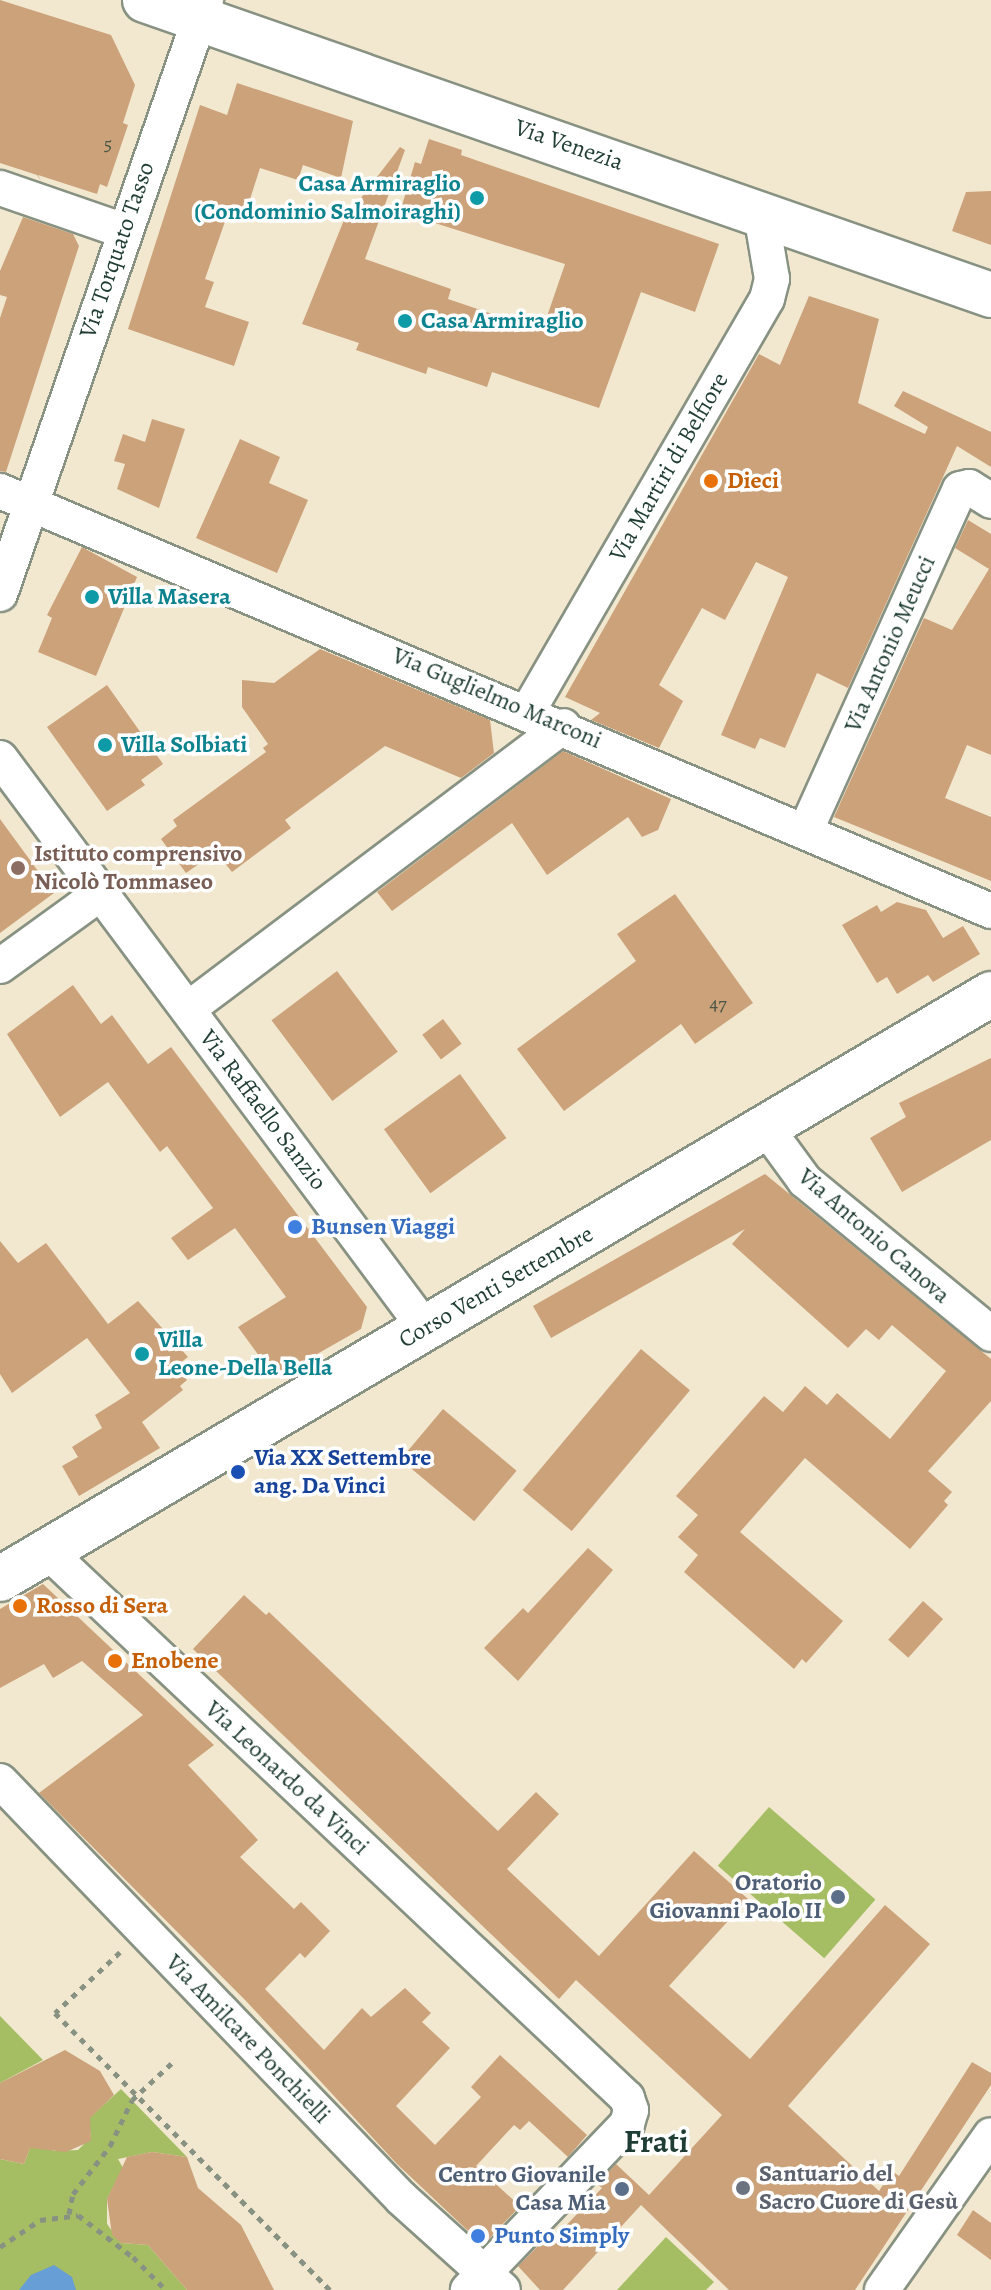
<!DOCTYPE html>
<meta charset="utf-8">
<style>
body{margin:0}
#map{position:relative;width:991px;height:2290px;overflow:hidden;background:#f2e8d0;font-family:Alegreya,serif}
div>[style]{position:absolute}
.green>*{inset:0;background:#a5bd63;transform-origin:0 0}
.water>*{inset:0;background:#679ed5}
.building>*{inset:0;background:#cca27a;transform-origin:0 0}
.path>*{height:5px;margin-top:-2.5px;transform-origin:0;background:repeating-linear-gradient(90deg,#889282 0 6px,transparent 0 12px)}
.roads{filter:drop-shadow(2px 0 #889282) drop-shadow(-2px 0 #889282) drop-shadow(0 2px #889282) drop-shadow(0 -2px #889282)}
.street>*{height:34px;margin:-17px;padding:0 17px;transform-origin:17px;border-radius:17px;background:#fff}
.secondary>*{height:44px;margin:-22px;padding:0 22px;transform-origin:22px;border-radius:22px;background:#fff}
.dots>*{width:22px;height:22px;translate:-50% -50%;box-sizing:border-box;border:4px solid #fff;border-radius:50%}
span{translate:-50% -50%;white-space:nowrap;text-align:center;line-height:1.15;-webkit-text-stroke:7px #fff;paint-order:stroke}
.number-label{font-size:20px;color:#4a5646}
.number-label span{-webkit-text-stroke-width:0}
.street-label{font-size:24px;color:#1f3d34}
.culture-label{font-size:24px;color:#0d838f;font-weight:700}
.right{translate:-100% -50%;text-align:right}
.left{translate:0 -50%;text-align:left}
.food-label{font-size:24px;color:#c56008;font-weight:700}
.education-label{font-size:24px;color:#785e54;font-weight:700}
.shop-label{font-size:24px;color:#366cbe;font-weight:700}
.transit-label{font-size:24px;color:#164399;font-weight:700}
.service-label{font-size:24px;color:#4e5e75;font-weight:700}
.worship-label{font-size:24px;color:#5b616d;font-weight:700}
.district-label{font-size:32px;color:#1f3d34;font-weight:700}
</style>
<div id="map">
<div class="green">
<div style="left:769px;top:1807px;width:141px;height:78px;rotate:41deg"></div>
<div style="clip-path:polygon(0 2016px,43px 2060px,0 2083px)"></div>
<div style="clip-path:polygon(121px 2089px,187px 2157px,152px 2152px,118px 2159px,123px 2168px,107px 2199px,107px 2224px,121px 2243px,148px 2245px,187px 2290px,0 2290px,0 2159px,24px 2164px,34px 2137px,54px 2151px,78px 2150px,91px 2137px,87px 2120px)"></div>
<div style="clip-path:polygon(666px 2237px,714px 2282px,706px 2290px,617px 2290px)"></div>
</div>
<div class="water">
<div style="clip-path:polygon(54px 2265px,72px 2277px,76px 2290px,19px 2290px,31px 2275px)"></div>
</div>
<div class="building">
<div style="clip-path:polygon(0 0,111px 35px,135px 85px,123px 123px,128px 125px,107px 187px,100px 184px,97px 194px,38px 175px,41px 181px,37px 175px,0 163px)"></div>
<div style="clip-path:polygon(237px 83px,353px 121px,341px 178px,303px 165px,298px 180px,260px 168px,245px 215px,229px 210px,205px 279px,214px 282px,205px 307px,249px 322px,234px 366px,128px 329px,200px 105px,227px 115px)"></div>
<div style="clip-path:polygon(429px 139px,462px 150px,461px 155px,719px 244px,695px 312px,641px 292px,599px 408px,492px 372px,487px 387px,428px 367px,426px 374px,356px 350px,359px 343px,302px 324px,344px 220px,400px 147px,405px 150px,365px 259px,451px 289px,448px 299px,542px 331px,565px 264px,400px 212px,415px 162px,421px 164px)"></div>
<div style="clip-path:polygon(991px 191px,991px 245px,952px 231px,966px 192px)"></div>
<div style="clip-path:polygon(23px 217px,73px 234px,79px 246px,6px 472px,0 471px,0 318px,7px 297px,0 295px,0 271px)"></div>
<div style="clip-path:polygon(809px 296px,879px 319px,858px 403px,925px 434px,928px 427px,894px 406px,903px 391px,991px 432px,991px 467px,957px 446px,848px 688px,817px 673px,785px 748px,760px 738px,755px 749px,721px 735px,788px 577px,756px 562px,725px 620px,702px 608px,659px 685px,683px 701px,659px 748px,591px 720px,600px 713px,565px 697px,759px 354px,780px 365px)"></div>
<div style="clip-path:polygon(152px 419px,185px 429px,159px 508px,117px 489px,125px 464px,114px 461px,123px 434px,145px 442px)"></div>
<div style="clip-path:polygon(240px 439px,280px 457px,269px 483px,308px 500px,277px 573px,196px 538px)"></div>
<div style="clip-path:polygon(968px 520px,991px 534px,991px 755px,967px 745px,945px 798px,991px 817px,991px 881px,834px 817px,924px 618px,952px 630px,989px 569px,955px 548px)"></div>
<div style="clip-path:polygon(82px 547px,137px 577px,96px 676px,38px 652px,52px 618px,47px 615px)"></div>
<div style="clip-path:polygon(320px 649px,490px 720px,494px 753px,461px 778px,385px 746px,285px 820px,291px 828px,232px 872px,216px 852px,186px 873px,161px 839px,177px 826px,173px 820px,266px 752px,263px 748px,268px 744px,242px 707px,242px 680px,274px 683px)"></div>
<div style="clip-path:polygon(107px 685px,163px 764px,141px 780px,145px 785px,107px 811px,47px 727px)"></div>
<div style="clip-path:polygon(563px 751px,671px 799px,658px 830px,642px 837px,628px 817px,547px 875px,512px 823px,392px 911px,377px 892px)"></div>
<div style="clip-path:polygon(0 819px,54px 893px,0 933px)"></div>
<div style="clip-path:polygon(675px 894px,753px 1003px,695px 1044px,681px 1024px,564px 1111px,517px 1049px,636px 961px,617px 934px)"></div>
<div style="clip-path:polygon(897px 902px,926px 910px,943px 938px,963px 926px,980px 954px,933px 982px,928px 975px,897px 994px,887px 977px,877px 983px,842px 925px,877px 905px,881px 912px)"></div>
<div style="left:337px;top:971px;width:101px;height:82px;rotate:53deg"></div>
<div style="clip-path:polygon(73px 985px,101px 1024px,112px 1015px,148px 1064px,171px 1047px,367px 1307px,361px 1329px,275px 1378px,238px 1327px,286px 1297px,235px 1228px,188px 1260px,171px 1238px,213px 1208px,167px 1146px,160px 1152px,108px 1082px,60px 1117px,7px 1034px)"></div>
<div style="left:443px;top:1019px;width:31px;height:26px;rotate:53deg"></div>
<div style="clip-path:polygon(991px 1058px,991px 1140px,902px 1192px,870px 1138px,906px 1117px,899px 1103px)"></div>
<div style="left:460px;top:1074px;width:79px;height:94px;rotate:54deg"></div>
<div style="clip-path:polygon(765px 1174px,991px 1359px,991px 1401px,928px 1471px,952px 1492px,944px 1501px,948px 1505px,910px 1549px,805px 1458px,740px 1532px,843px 1621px,806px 1663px,802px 1659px,794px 1669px,684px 1572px,698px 1555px,678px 1537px,698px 1515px,676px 1496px,764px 1396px,783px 1412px,805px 1386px,827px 1405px,837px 1393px,890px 1439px,946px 1371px,892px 1325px,879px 1340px,866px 1329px,848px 1348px,732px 1244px,745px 1229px,551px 1338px,533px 1306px)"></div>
<div style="clip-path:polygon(0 1241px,18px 1263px,46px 1243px,108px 1324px,138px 1301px,188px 1357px,176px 1366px,187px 1380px,180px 1386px,183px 1390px,142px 1422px,160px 1448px,79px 1496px,62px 1466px,78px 1457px,72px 1447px,102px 1428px,95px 1415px,130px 1393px,87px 1338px,12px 1393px,0 1374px)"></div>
<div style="left:641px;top:1349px;width:64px;height:184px;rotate:40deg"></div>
<div style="left:443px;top:1409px;width:96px;height:66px;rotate:40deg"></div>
<div style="clip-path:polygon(588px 1548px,613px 1570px,518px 1681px,484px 1648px,523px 1608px,528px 1613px)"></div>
<div style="clip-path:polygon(43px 1584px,214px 1745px,188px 1765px,258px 1840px,240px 1857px,294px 1909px,301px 1902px,330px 1931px,305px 1958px,300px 1953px,265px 1989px,324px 2050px,362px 2008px,371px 2017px,405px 1988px,431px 2013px,422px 2022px,450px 2048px,396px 2106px,435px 2145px,481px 2097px,471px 2087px,500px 2055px,587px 2135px,568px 2157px,529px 2121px,520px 2130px,514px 2125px,476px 2166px,520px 2206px,483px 2245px,397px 2164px,247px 2002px,39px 1793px,143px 1715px,82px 1661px,53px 1678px,44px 1664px,0 1688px,0 1609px)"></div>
<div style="clip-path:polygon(244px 1595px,266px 1615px,269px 1612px,498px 1831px,536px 1792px,559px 1814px,507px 1869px,599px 1956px,694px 1851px,748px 1899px,669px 1986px,750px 2059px,885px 1905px,930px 1944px,788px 2106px,879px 2191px,892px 2171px,899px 2176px,972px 2062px,991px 2073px,991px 2085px,855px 2290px,729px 2290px,641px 2205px,563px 2290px,540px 2290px,518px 2266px,550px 2234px,554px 2238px,602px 2188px,597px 2184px,616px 2164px,649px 2195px,722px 2115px,576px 1980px,559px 1999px,193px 1649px)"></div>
<div style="left:923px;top:1601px;width:27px;height:52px;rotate:42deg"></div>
<div style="clip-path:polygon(65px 2050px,100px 2071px,114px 2095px,90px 2118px,91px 2141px,66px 2152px,30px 2148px,24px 2164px,0 2159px,0 2083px)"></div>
<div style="clip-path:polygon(152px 2152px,187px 2157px,198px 2188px,241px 2225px,274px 2290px,187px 2290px,148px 2245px,121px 2243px,112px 2235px,107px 2199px,127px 2157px)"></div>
<div style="clip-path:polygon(973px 2210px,991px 2223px,991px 2260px,957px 2235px)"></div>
</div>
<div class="path">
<div style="left:120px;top:1952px;width:89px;rotate:136.8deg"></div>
<div style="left:55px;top:2013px;width:390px;rotate:45.2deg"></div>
<div style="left:69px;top:2214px;width:20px;rotate:-79deg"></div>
<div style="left:73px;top:2194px;width:61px;rotate:-52.4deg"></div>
<div style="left:110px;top:2146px;width:51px;rotate:-64.4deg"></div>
<div style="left:132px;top:2100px;width:56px;rotate:-42.8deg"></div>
<div style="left:0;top:2247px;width:48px;rotate:-34deg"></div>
<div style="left:40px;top:2220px;width:38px;rotate:-7deg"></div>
<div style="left:78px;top:2215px;width:69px;rotate:37.4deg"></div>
<div style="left:133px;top:2257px;width:47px;rotate:45deg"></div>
</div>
<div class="roads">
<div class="street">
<div style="left:0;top:188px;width:131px;rotate:19.1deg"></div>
<div style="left:0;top:491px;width:1076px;rotate:22.97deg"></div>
<div style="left:0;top:594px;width:629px;rotate:-70.87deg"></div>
<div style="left:528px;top:711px;width:476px;rotate:-59.9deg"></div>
<div style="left:767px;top:299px;width:21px;rotate:-76deg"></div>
<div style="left:772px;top:279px;width:66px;rotate:-99.6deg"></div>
<div style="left:0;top:758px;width:711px;rotate:53.29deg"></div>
<div style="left:805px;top:832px;width:376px;rotate:-65.7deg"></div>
<div style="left:960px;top:489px;width:9px;rotate:-13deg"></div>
<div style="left:969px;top:487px;width:26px;rotate:32deg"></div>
<div style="left:0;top:966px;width:125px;rotate:-35.9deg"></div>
<div style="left:188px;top:1009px;width:470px;rotate:-37deg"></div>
<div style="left:767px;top:1129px;width:64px;rotate:53.8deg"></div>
<div style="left:805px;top:1181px;width:241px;rotate:39.4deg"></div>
<div style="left:47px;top:1551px;width:797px;rotate:43.32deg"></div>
<div style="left:627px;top:2098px;width:13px;rotate:72deg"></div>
<div style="left:631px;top:2110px;width:15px;rotate:106deg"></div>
<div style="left:627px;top:2124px;width:230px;rotate:133.8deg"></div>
<div style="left:0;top:1781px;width:579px;rotate:46.12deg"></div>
<div style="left:401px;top:2198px;width:137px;rotate:42deg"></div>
<div style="left:882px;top:2290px;width:189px;rotate:-54.9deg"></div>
</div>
<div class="secondary">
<div style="left:145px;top:0;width:896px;rotate:19.22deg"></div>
<div style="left:0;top:1579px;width:1151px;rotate:-30.55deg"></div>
</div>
</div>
<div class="dots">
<div style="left:477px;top:198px;background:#0f9aa8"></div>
<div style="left:405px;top:321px;background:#0f9aa8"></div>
<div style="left:711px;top:481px;background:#e8710a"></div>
<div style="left:92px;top:597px;background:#0f9aa8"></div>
<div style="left:105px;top:745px;background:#0f9aa8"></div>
<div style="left:18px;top:868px;background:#8d6e63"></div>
<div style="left:295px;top:1227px;background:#3f7fe0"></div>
<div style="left:142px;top:1354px;background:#0f9aa8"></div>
<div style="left:238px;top:1472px;background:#1a4fb4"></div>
<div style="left:20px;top:1606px;background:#e8710a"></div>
<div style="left:115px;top:1661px;background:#e8710a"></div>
<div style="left:838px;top:1897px;background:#5c6f8a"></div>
<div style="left:743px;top:2188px;background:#6b7280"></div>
<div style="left:622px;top:2189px;background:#5c6f8a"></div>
<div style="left:478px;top:2236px;background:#3f7fe0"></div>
</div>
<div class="number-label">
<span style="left:108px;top:143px">5</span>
<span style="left:718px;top:1003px">47</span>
</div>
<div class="street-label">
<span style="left:569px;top:145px;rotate:19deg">Via Venezia</span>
<span style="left:117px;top:250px;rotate:-71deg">Via Torquato Tasso</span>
<span style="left:669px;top:467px;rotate:-60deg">Via Martiri di Belfiore</span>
<span style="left:890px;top:644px;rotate:-66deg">Via Antonio Meucci</span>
<span style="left:497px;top:698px;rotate:23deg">Via Guglielmo Marconi</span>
<span style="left:263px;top:1110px;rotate:53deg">Via Raffaello Sanzio</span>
<span style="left:874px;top:1236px;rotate:41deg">Via Antonio Canova</span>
<span style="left:496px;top:1287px;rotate:-30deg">Corso Venti Settembre</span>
<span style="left:287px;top:1778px;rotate:43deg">Via Leonardo da Vinci</span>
<span style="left:248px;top:2039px;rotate:46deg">Via Amilcare Ponchielli</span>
</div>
<div class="culture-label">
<span class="right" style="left:461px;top:198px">Casa Armiraglio<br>(Condominio Salmoiraghi)</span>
<span class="left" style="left:421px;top:321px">Casa Armiraglio</span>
<span class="left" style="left:108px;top:597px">Villa Masera</span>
<span class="left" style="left:121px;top:745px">Villa Solbiati</span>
<span class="left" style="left:158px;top:1354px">Villa<br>Leone-Della Bella</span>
</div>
<div class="food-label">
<span class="left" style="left:727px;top:481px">Dieci</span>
<span class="left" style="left:36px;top:1606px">Rosso di Sera</span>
<span class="left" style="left:131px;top:1661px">Enobene</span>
</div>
<div class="education-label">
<span class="left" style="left:34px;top:868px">Istituto comprensivo<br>Nicolò Tommaseo</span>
</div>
<div class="shop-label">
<span class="left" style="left:311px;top:1227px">Bunsen Viaggi</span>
<span class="left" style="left:494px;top:2236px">Punto Simply</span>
</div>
<div class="transit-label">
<span class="left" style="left:254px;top:1472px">Via XX Settembre<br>ang. Da Vinci</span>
</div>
<div class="service-label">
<span class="right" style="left:822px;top:1897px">Oratorio<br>Giovanni Paolo II</span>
<span class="right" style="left:606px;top:2189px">Centro Giovanile<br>Casa Mia</span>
</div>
<div class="worship-label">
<span class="left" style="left:759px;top:2188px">Santuario del<br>Sacro Cuore di Gesù</span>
</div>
<div class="district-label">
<span style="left:656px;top:2141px">Frati</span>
</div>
</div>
